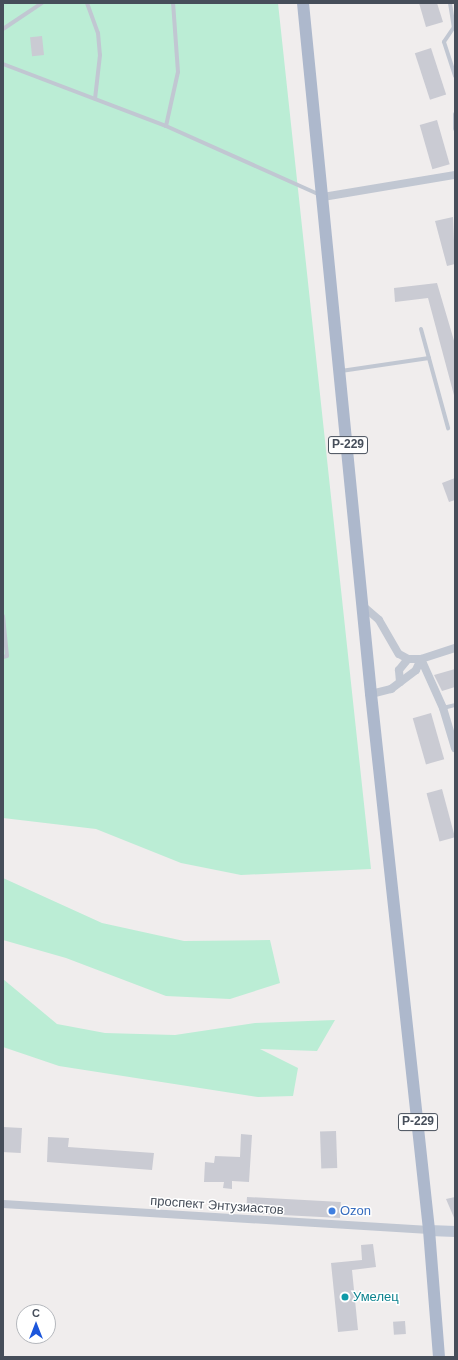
<!DOCTYPE html>
<meta charset="utf-8">
<style>
body{margin:0}
#map{position:relative;width:458px;height:1360px;overflow:hidden;background:#f0eded;font-family:Helvetica,sans-serif}
div>[style]{position:absolute}
.green>*{inset:0;background:#bbedd5}
.building>*{inset:0;background:#cacbd3;transform-origin:0 0}
.lane>*{height:4px;margin:-2px;padding:0 2px;transform-origin:2px;border-radius:2px;background:#c1c7d2}
.street>*{height:8px;margin:-4px;padding:0 4px;transform-origin:4px;border-radius:4px;background:#c1c7d2}
.secondary>*{height:11px;margin:-5.5px;padding:0 5.5px;transform-origin:5.5px;border-radius:5.5px;background:#c0c8d6}
.primary>*{height:12px;margin:-6px;padding:0 6px;transform-origin:6px;border-radius:6px;background:#adb8cc}
.dots>*{width:11px;height:11px;translate:-50% -50%;box-sizing:border-box;border:2px solid #fff;border-radius:50%}
span{translate:-50% -50%;white-space:nowrap;text-align:center;line-height:1.15;-webkit-text-stroke:3px #fff;paint-order:stroke}
.shield-label span{padding:1px 3px;background:#fff;border:1px solid;border-radius:3px;-webkit-text-stroke-width:0}
.shield-label{font-size:12px;color:#464e5a;font-weight:700}
.street-label{font-size:13px;color:#464e5a}
.shop-label{font-size:13px;color:#366cbe}
.left{translate:0 -50%;text-align:left}
.culture-label{font-size:13px;color:#0d838f}
.frame{position:absolute;inset:0;border:4px solid #464e5a;pointer-events:none}
.north{position:absolute;left:16px;top:1304px;width:40px;height:40px;box-sizing:border-box;background:#fff;border:1px solid #b5b8bd;border-radius:50%;rotate:0deg;font-size:11px;font-weight:700;line-height:16px;text-align:center;color:#464e5a}
.north::after{content:'';display:block;margin:auto;width:14px;height:18px;background:#1c56db;clip-path:polygon(50% 0,100% 100%,50% 72%,0 100%)}
</style>
<div id="map">
<div class="green">
<div style="clip-path:polygon(3px 3px,278px 3px,371px 869px,241px 875px,181px 863px,96px 829px,3px 818px)"></div>
<div style="clip-path:polygon(3px 878px,102px 923px,184px 941px,270px 940px,280px 983px,230px 999px,166px 996px,66px 958px,3px 940px)"></div>
<div style="clip-path:polygon(3px 979px,57px 1024px,105px 1033px,175px 1035px,255px 1023px,335px 1020px,317px 1051px,260px 1049px,298px 1068px,293px 1096px,258px 1097px,59px 1066px,3px 1047px)"></div>
</div>
<div class="building">
<div style="clip-path:polygon(419px 3px,437px 3px,443px 22px,426px 27px)"></div>
<div style="left:42px;top:36px;width:19px;height:12px;rotate:84deg"></div>
<div style="left:431px;top:48px;width:49px;height:17px;rotate:72deg"></div>
<div style="left:437px;top:120px;width:46px;height:18px;rotate:74deg"></div>
<div style="clip-path:polygon(453px 217px,455px 264px,447px 266px,435px 221px)"></div>
<div style="clip-path:polygon(437px 283px,455px 344px,455px 399px,428px 298px,395px 302px,394px 288px)"></div>
<div style="clip-path:polygon(455px 478px,455px 500px,449px 502px,442px 483px)"></div>
<div style="clip-path:polygon(455px 669px,455px 687px,442px 691px,434px 675px)"></div>
<div style="left:431px;top:713px;width:48px;height:19px;rotate:74deg"></div>
<div style="left:442px;top:789px;width:50px;height:16px;rotate:75deg"></div>
<div style="left:3px;top:1127px;width:19px;height:25px;rotate:3deg"></div>
<div style="left:336px;top:1131px;width:37px;height:16px;rotate:88deg"></div>
<div style="clip-path:polygon(241px 1134px,252px 1135px,249px 1182px,232px 1181px,232px 1189px,223px 1188px,224px 1182px,204px 1182px,205px 1162px,214px 1163px,215px 1156px,240px 1157px)"></div>
<div style="clip-path:polygon(48px 1137px,69px 1138px,68px 1147px,154px 1153px,152px 1170px,47px 1162px)"></div>
<div style="left:247px;top:1197px;width:94px;height:16px;rotate:3deg"></div>
<div style="clip-path:polygon(455px 1197px,455px 1220px,446px 1199px)"></div>
<div style="clip-path:polygon(373px 1244px,376px 1267px,352px 1270px,358px 1330px,338px 1332px,331px 1263px,362px 1260px,361px 1245px)"></div>
<div style="left:405px;top:1321px;width:13px;height:12px;rotate:86deg"></div>
</div>
<div class="lane">
<div style="left:87px;top:3px;width:32px;rotate:70deg"></div>
<div style="left:98px;top:33px;width:22px;rotate:85deg"></div>
<div style="left:100px;top:55px;width:44px;rotate:96.5deg"></div>
<div style="left:450px;top:3px;width:24px;rotate:81deg"></div>
<div style="left:454px;top:27px;width:18px;rotate:124deg"></div>
<div style="left:444px;top:42px;width:36px;rotate:72deg"></div>
<div style="left:3px;top:29px;width:47px;rotate:-33.7deg"></div>
<div style="left:3px;top:64px;width:174px;rotate:20.8deg"></div>
<div style="left:166px;top:126px;width:169px;rotate:24.1deg"></div>
<div style="left:455px;top:114px;width:15px;rotate:90deg"></div>
<div style="left:166px;top:126px;width:55px;rotate:-77.5deg"></div>
<div style="left:178px;top:72px;width:69px;rotate:-94.1deg"></div>
<div style="left:421px;top:329px;width:103px;rotate:74.7deg"></div>
<div style="left:341px;top:371px;width:89px;rotate:-8.4deg"></div>
<div style="left:3px;top:616px;width:40px;rotate:84.3deg"></div>
<div style="left:7px;top:656px;width:4px;rotate:166deg"></div>
<div style="left:443px;top:708px;width:12px;rotate:-14deg"></div>
</div>
<div class="street">
<div style="left:323px;top:197px;width:134px;rotate:-9.5deg"></div>
<div style="left:363px;top:606px;width:21px;rotate:41deg"></div>
<div style="left:379px;top:620px;width:39px;rotate:60deg"></div>
<div style="left:399px;top:654px;width:10px;rotate:29deg"></div>
<div style="left:408px;top:659px;width:13px"></div>
<div style="left:421px;top:659px;width:54px;rotate:65.8deg"></div>
<div style="left:443px;top:708px;width:42px;rotate:73.3deg"></div>
<div style="left:400px;top:682px;width:12px;rotate:-95deg"></div>
<div style="left:399px;top:670px;width:14px;rotate:-51deg"></div>
<div style="left:371px;top:694px;width:21px;rotate:-14deg"></div>
<div style="left:391px;top:689px;width:31px;rotate:-37deg"></div>
<div style="left:416px;top:670px;width:12px;rotate:-66deg"></div>
<div style="left:421px;top:659px;width:36px;rotate:-18deg"></div>
<div style="left:3px;top:1204px;width:427px;rotate:3.5deg"></div>
</div>
<div class="secondary">
<div style="left:429px;top:1230px;width:26px;rotate:2deg"></div>
</div>
<div class="primary">
<div style="left:303px;top:3px;width:694px;rotate:84.38deg"></div>
<div style="left:371px;top:694px;width:539px;rotate:83.82deg"></div>
<div style="left:429px;top:1230px;width:127px;rotate:85.5deg"></div>
</div>
<div class="dots">
<div style="left:332px;top:1211px;background:#3f7fe0"></div>
<div style="left:345px;top:1297px;background:#0f9aa8"></div>
</div>
<div class="shield-label">
<span style="left:348px;top:445px">Р-229</span>
<span style="left:418px;top:1122px">Р-229</span>
</div>
<div class="street-label">
<span style="left:217px;top:1206px;rotate:4deg">проспект Энтузиастов</span>
</div>
<div class="shop-label">
<span class="left" style="left:340px;top:1211px">Ozon</span>
</div>
<div class="culture-label">
<span class="left" style="left:353px;top:1297px">Умелец</span>
</div>
<div class="frame"></div>
<div class="north">С</div>
</div>
